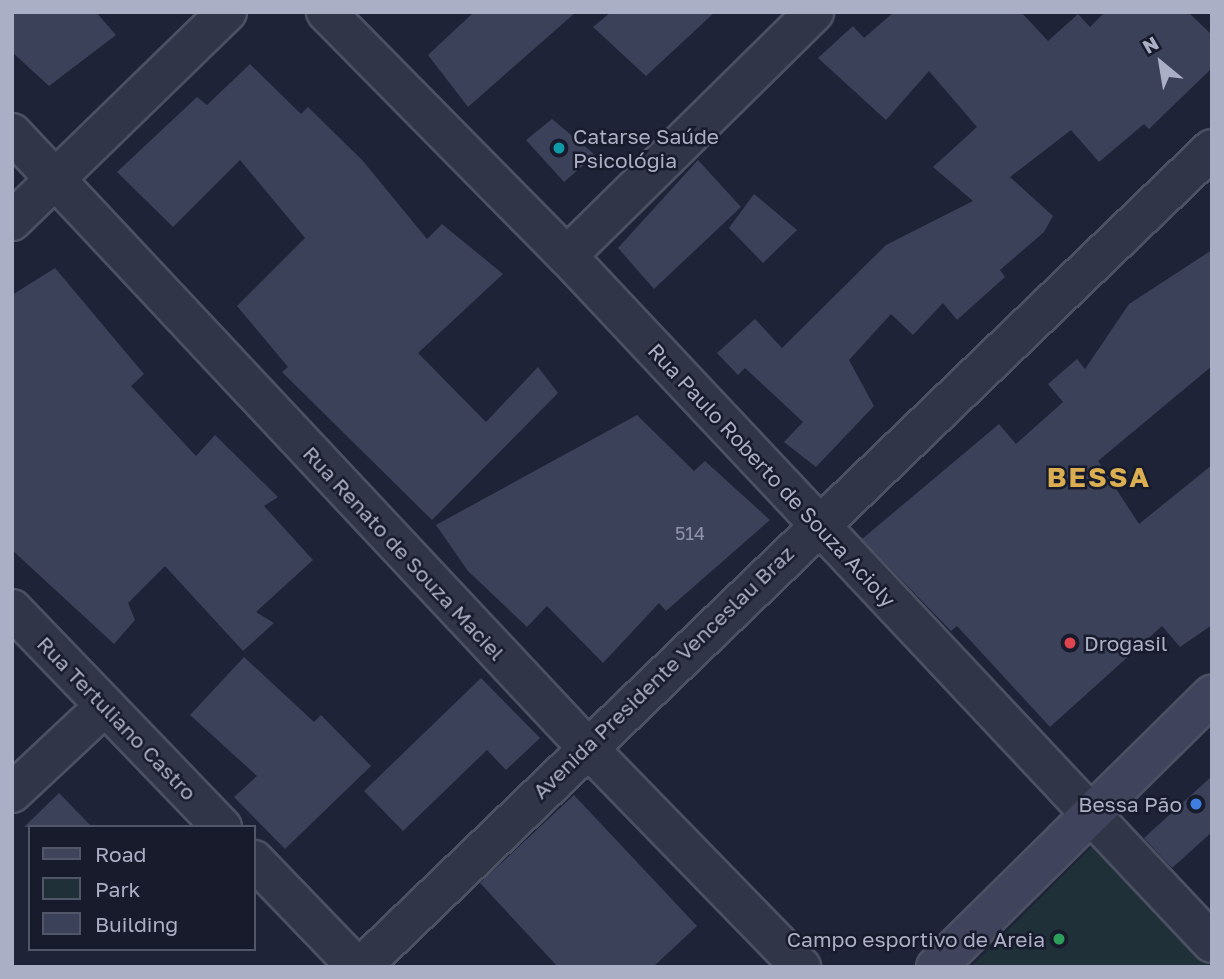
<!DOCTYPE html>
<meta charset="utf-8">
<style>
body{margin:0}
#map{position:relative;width:1224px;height:979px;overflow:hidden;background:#1e2338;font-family:"Golos Text",sans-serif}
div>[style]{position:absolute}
.green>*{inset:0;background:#203039}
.building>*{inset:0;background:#3c415a}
.roads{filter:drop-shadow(2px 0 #4c5063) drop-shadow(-2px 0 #4c5063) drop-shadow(0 2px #4c5063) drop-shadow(0 -2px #4c5063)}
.minor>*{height:38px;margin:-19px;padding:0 19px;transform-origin:19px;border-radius:19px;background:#313548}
.tertiary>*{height:38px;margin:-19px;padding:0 19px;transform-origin:19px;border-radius:19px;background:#313548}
.secondary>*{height:38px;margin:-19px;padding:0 19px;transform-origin:19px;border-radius:19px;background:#3f435c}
.dots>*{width:19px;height:19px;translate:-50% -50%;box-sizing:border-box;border:4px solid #171b2c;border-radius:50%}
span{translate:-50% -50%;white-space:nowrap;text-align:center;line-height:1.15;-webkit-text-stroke:5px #171b2c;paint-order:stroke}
.number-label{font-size:18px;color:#8f94aa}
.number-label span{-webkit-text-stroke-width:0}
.poi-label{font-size:21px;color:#abafc5}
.left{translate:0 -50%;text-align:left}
.right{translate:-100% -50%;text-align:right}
.street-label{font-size:21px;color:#abafc5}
.district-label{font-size:28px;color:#dbae51;font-weight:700;letter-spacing:2px}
.frame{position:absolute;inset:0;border:14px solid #abafc5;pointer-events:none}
.legend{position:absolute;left:28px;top:825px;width:228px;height:126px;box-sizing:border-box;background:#171b2c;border:2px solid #525669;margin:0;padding:9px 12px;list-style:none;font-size:21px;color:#abafc5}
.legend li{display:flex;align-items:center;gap:14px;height:35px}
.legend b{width:35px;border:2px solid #525669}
.north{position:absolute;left:1126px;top:28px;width:70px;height:70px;-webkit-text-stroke:5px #171b2c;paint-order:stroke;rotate:330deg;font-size:19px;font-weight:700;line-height:28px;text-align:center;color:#abafc5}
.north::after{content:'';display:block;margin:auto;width:24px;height:32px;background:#abafc5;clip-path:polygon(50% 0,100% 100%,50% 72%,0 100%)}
</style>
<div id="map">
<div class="green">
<div style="clip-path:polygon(1099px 840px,1212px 967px,971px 967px)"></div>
</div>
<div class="building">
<div style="clip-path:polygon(12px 12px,96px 12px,116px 35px,49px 86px,12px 52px)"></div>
<div style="clip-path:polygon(474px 12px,576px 12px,468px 107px,428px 55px)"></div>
<div style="clip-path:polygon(611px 12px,715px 12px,646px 76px,593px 27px)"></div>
<div style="clip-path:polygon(894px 12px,1021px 12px,1048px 41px,1078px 14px,1090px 27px,1105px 12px,1188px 12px,1212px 35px,1212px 68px,1149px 129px,1144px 124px,1099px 162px,1071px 130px,1010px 177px,1053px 216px,1044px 232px,1000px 270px,1005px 277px,957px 320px,943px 303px,913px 335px,891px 314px,849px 360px,874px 406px,816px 467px,784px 442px,803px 422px,745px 368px,738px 375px,717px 353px,755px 319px,782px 348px,886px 245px,973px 201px,933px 167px,977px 127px,929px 71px,886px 120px,818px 58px,853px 26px,864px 38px)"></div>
<div style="clip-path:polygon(250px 64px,301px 114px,308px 107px,363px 161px,427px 239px,442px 224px,503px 274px,418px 353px,486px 422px,538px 367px,558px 393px,432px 520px,282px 372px,288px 367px,237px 306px,305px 238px,240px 160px,173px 227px,117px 172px,197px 97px,207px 105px)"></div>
<div style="clip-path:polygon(552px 119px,595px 155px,564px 182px,526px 140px)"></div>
<div style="clip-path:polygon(698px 160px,741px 207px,654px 289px,618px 248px)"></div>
<div style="clip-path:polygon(754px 194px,797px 230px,763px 263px,729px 228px)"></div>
<div style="clip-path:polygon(1212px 250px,1212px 366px,1098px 461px,1139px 524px,1212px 465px,1212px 625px,1180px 647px,1162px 626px,1050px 727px,957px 626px,951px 631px,862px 539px,999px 424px,1016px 444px,1063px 402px,1048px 384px,1077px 359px,1085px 369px,1129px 304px)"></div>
<div style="clip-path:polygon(55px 268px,144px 374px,131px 386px,196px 456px,215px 435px,278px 497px,264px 506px,313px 560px,256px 612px,274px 623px,243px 651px,165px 566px,128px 603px,135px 620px,114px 644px,12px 550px,12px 295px)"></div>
<div style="clip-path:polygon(637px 415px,694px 471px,705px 461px,770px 520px,666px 611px,659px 603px,603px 663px,547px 606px,527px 627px,468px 571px,436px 525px)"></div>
<div style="clip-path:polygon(244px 657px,314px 722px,321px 715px,371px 766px,285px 849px,234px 797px,257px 776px,190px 715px)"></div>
<div style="clip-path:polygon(481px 678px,540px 738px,506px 770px,487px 750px,403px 831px,364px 791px)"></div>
<div style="clip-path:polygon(1212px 776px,1212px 832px,1172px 868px,1144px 838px)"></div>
<div style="clip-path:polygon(59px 793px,92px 827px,24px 827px)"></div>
<div style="clip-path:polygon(574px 795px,697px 926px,653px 967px,558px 967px,480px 883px)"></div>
</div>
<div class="roads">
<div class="minor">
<div style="left:12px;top:133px;width:838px;rotate:46.89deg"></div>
<div style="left:585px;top:745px;width:310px;rotate:45.8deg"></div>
<div style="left:12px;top:221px;width:300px;rotate:-44.2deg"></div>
<div style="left:567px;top:256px;width:347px;rotate:-44.6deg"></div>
<div style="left:12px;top:793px;width:127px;rotate:-43.1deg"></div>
<div style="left:361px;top:967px;width:1180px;rotate:-43.87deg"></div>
</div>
<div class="tertiary">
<div style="left:326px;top:12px;width:343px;rotate:45.4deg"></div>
<div style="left:567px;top:256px;width:942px;rotate:46.81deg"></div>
<div style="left:12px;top:609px;width:303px;rotate:46.1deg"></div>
<div style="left:254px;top:860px;width:149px;rotate:46.1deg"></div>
</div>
<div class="secondary">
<div style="left:936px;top:967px;width:388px;rotate:-44.6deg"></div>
</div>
</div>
<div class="dots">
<div style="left:559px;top:148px;background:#0f9aa8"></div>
<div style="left:1070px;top:643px;background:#e0444e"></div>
<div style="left:1196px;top:804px;background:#3f7fe0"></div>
<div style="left:1059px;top:939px;background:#2e9e5b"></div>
</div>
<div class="number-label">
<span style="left:690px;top:533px">514</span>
</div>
<div class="poi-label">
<span class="left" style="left:573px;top:148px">Catarse Saúde<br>Psicológia</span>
<span class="left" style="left:1084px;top:643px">Drogasil</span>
<span class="right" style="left:1182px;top:804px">Bessa Pão</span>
<span class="right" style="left:1045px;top:939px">Campo esportivo de Areia</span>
</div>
<div class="street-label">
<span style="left:772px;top:475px;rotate:47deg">Rua Paulo Roberto de Souza Acioly</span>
<span style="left:404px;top:553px;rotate:47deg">Rua Renato de Souza Maciel</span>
<span style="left:663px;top:672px;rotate:-44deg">Avenida Presidente Venceslau Braz</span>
<span style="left:117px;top:718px;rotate:46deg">Rua Tertuliano Castro</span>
</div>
<div class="district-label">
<span style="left:1099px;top:477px">BESSA</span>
</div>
<div class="frame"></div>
<ul class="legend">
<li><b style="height:9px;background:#3f435c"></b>Road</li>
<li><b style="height:19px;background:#203039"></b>Park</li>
<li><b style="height:19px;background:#3c415a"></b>Building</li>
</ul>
<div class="north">N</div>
</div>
